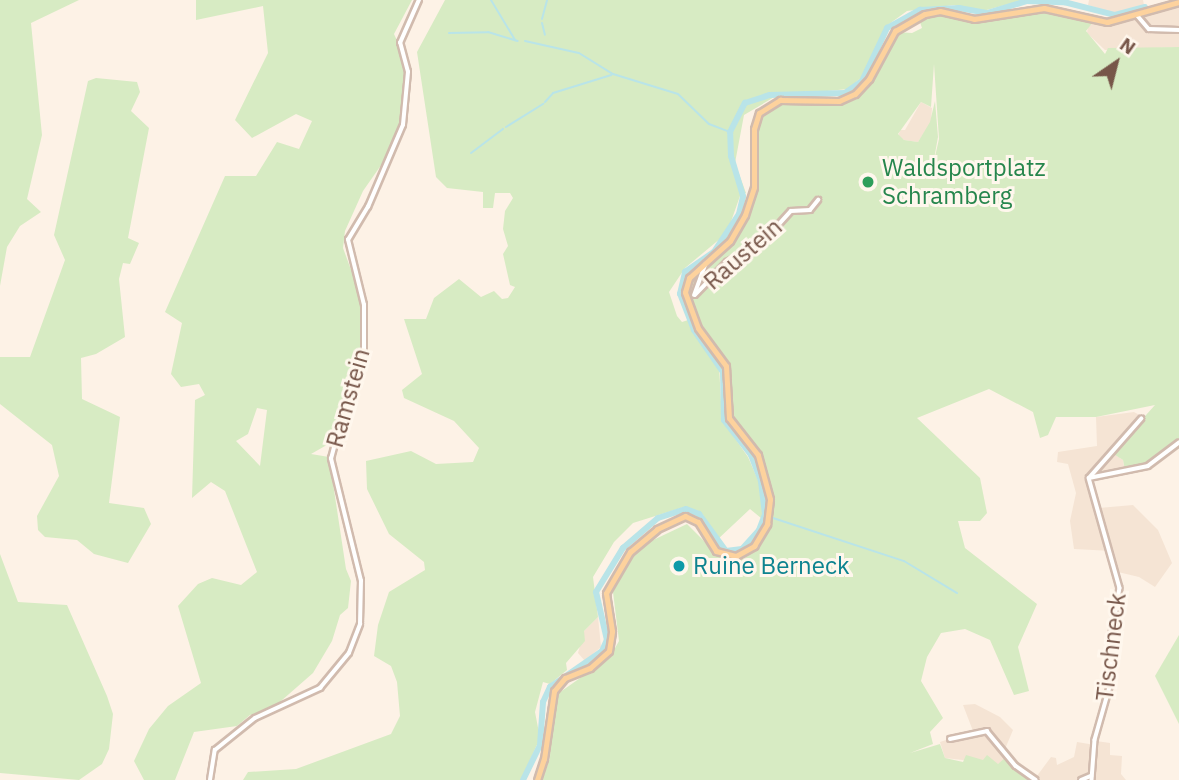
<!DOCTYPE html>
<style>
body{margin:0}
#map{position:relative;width:1179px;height:780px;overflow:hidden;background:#fdf2e6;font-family:"IBM Plex Sans",sans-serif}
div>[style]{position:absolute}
.residential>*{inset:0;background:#f5e4d4}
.green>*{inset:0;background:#d7ebc3}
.stream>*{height:2px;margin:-1px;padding:0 1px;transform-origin:1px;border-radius:1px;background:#b9e4e8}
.river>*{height:6px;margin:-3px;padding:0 3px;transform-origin:3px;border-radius:3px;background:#b9e4e8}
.roads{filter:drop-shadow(2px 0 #d1bbae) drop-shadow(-2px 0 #d1bbae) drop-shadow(0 2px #d1bbae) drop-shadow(0 -2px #d1bbae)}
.minor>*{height:3.5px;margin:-1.75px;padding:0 1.75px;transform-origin:1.75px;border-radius:1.75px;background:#fff}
.major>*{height:5px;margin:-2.5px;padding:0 2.5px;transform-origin:2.5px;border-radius:2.5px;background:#fdd29d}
.dots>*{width:19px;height:19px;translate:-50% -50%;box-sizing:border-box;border:4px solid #fff7ed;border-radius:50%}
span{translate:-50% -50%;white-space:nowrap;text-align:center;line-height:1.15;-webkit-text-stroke:6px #fff7ed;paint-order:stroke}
.leisure-label{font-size:24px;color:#27864d}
.left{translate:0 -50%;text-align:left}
.street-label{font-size:24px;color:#775649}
.culture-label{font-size:24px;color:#0d838f}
.north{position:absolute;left:1081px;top:28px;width:70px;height:70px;-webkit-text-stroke:5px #fff7ed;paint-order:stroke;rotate:35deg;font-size:19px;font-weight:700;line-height:28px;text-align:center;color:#775649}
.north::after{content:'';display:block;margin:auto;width:24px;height:32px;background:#775649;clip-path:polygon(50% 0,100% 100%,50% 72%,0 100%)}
</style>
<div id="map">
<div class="residential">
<div style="clip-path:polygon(1089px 0,1143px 0,1144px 5px,1137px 8px,1142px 11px,1179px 0,1179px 47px,1105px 50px,1087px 33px,1088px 26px,1093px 22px,1137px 18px,1134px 10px,1112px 13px,1088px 5px)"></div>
<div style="clip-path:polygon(921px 102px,932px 108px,931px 122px,918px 142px,904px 140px,898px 137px,900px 130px,905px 130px)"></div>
<div style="clip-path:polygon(1134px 412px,1141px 416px,1111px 452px,1123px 460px,1125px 472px,1091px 480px,1099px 508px,1133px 505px,1158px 530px,1172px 563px,1155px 587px,1139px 577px,1118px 572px,1112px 551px,1074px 549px,1070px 521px,1076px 493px,1068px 464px,1057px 462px,1058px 452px,1097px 446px,1096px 417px)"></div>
<div style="clip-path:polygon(598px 617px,601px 647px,585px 661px,578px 653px,584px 631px)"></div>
<div style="clip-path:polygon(975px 704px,1000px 717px,1013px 730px,1005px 749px,1011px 757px,998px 764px,945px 758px,940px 742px,973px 731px,963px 705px)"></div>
<div style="clip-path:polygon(1096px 741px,1110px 743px,1110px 755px,1122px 756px,1121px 774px,1126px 780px,1034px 780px,1051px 757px,1056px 758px,1057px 765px,1074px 757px,1077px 742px,1095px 745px)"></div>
</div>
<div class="green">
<div style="clip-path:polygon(0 0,79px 0,31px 23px,42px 135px,27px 199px,41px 212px,20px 226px,7px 247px,0 286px)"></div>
<div style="clip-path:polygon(evenodd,196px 0,412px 0,394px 34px,409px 67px,400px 138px,363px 191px,345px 231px,343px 248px,364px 305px,367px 331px,332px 442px,311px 454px,329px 457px,346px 569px,351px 581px,348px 608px,340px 615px,332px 641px,313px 673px,273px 708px,250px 715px,237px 726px,194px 732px,175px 780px,144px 780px,134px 761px,149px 729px,168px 706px,201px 683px,178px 606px,198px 584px,212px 578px,241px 585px,257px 572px,225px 491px,211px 482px,192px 498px,195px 400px,205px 395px,199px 384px,181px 387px,171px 374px,182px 323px,165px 312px,225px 176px,256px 176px,277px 142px,299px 149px,312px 121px,296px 114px,252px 138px,235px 120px,268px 53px,263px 6px,196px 20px,196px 0,257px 408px,267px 410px,260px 466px,236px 441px,248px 434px,257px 408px)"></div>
<div style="clip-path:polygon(445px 0,1024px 0,979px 12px,954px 5px,907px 11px,885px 27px,863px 76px,848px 89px,776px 96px,744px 115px,735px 163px,746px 193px,740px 196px,727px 233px,685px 268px,669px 292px,677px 316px,682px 322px,688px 320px,719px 365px,722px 420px,748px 457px,764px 494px,764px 513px,761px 518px,750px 509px,717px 540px,703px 515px,684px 507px,633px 523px,614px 542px,593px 577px,598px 617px,584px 631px,585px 641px,566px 663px,567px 670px,550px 684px,543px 682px,535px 712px,540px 738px,521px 780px,243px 780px,248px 772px,296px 769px,391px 734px,400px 716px,397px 682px,391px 666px,374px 656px,378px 625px,389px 592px,425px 570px,424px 562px,389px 534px,367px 489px,366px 461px,411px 451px,436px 464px,473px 462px,479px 448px,454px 421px,404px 398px,402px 390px,422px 374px,404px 319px,426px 319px,434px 298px,459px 279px,481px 297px,494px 291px,502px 299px,508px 298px,515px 287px,510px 285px,503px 254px,508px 246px,503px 229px,505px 211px,513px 198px,510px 193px,495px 193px,493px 208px,483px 208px,483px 192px,447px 188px,436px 177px,417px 52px)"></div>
<div style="clip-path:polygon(evenodd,1042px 9px,1093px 22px,1086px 31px,1105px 54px,1108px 48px,1179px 47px,1179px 438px,1147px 465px,1125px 470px,1123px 460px,1112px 453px,1155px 405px,1096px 417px,1056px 417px,1048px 435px,1040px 438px,1033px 412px,989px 389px,917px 418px,980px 478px,987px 513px,980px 521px,958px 521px,965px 548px,1037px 604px,1018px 647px,1029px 691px,1014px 695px,990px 640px,965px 629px,941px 633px,927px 657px,921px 681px,943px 718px,930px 732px,933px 744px,910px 753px,940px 744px,945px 758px,963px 762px,966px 755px,983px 760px,987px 755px,998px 764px,1006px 757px,1033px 780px,542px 780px,550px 758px,551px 708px,556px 695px,610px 657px,619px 641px,613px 592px,631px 558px,649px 542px,687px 524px,724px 561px,744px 559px,762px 539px,772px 514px,761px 455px,732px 416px,726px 361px,694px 313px,687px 290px,691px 279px,703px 268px,704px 272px,743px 227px,757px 185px,756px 138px,761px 114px,778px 104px,832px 103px,856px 97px,868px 85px,897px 32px,912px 33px,922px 28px,919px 19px,944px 14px,975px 21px,1042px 9px,934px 64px,939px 139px,932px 170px,938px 137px,935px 101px,930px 122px,918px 142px,904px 140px,898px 134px,921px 102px,931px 107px,934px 64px)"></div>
<div style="clip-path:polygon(96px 78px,137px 82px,140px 92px,131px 111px,149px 128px,128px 238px,139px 243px,130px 264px,123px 263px,119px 279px,125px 337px,96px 354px,81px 358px,82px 399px,120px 417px,109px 503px,144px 508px,151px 524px,128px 563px,94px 554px,77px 540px,45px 537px,38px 530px,37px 516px,59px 476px,52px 445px,0 404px,0 357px,30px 357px,65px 260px,54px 235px,88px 81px)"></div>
<div style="clip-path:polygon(0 554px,18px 602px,67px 605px,107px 696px,113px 714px,109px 749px,102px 764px,79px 780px,0 773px)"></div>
<div style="clip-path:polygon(1179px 635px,1179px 724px,1155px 676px)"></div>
</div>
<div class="stream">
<div style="left:491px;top:0;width:47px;rotate:59deg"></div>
<div style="left:1046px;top:0;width:2px;rotate:90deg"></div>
<div style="left:1026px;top:1px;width:1px;rotate:-90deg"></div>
<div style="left:542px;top:19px;width:20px;rotate:-75deg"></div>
<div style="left:542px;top:23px;width:12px;rotate:76deg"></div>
<div style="left:449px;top:33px;width:39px;rotate:-1deg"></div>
<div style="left:488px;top:32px;width:31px;rotate:17deg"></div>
<div style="left:525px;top:41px;width:55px;rotate:12.5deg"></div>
<div style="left:579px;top:53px;width:40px;rotate:32deg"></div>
<div style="left:613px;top:74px;width:68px;rotate:17.1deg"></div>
<div style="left:678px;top:94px;width:43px;rotate:44.1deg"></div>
<div style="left:709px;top:124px;width:22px;rotate:21deg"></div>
<div style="left:545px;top:102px;width:12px;rotate:-48deg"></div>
<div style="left:553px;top:93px;width:61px;rotate:-17.2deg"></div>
<div style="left:506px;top:127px;width:44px;rotate:-31.9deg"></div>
<div style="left:471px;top:153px;width:40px;rotate:-37deg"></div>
<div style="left:773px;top:518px;width:138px;rotate:18.2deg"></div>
<div style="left:904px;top:561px;width:62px;rotate:31.1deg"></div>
</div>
<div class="river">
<div style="left:523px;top:780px;width:39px;rotate:-64deg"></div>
<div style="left:540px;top:745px;width:43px;rotate:-86deg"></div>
<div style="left:543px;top:702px;width:17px;rotate:-65deg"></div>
<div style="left:550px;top:687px;width:63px;rotate:-34.7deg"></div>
<div style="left:602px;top:651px;width:12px;rotate:-66deg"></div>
<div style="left:607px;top:640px;width:49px;rotate:-102.9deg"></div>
<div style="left:596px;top:592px;width:52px;rotate:-58.5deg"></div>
<div style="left:623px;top:548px;width:46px;rotate:-40.6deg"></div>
<div style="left:658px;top:518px;width:29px;rotate:-18deg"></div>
<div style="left:686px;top:509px;width:14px;rotate:21deg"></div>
<div style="left:699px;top:514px;width:46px;rotate:53.9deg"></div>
<div style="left:726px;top:551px;width:16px;rotate:-7deg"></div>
<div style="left:742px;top:549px;width:25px;rotate:-48deg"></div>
<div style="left:759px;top:530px;width:17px;rotate:-69deg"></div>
<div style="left:765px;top:514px;width:33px;rotate:-97deg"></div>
<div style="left:761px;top:481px;width:28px;rotate:-111deg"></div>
<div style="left:751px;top:455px;width:44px;rotate:-127.6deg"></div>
<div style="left:724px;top:420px;width:48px;rotate:-91.2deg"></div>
<div style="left:723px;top:372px;width:51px;rotate:-124.6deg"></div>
<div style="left:694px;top:330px;width:39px;rotate:-111deg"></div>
<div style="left:680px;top:294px;width:23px;rotate:-77deg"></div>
<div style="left:685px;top:272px;width:35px;rotate:-35deg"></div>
<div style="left:714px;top:252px;width:45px;rotate:-56.7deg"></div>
<div style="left:739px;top:214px;width:18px;rotate:-77deg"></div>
<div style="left:743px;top:196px;width:42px;rotate:-106.7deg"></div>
<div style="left:731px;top:156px;width:24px;rotate:-92deg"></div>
<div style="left:730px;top:132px;width:33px;rotate:-63deg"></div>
<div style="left:745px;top:103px;width:26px;rotate:-18deg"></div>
<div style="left:770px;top:95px;width:75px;rotate:-1.5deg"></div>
<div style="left:845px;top:93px;width:21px;rotate:-35deg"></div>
<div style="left:862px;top:81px;width:59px;rotate:-64.7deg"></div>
<div style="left:887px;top:28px;width:38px;rotate:-29deg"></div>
<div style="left:920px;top:10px;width:39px;rotate:-3deg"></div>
<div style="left:959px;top:8px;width:28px;rotate:10deg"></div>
<div style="left:987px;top:13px;width:42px;rotate:-16.7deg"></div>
<div style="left:1027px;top:1px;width:37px;rotate:2deg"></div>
<div style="left:1064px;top:2px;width:53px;rotate:14.3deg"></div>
<div style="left:1115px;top:15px;width:31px;rotate:-15deg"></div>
</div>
<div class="roads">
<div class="minor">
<div style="left:1138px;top:16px;width:17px;rotate:50deg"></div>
<div style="left:1149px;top:29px;width:30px;rotate:2deg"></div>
<div style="left:706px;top:264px;width:33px;rotate:110deg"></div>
<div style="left:695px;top:295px;width:46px;rotate:-45.9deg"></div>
<div style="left:727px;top:262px;width:40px;rotate:-28deg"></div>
<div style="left:762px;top:243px;width:43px;rotate:-47.8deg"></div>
<div style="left:791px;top:211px;width:19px;rotate:-3deg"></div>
<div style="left:810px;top:210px;width:13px;rotate:-51deg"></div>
<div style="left:1089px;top:478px;width:114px;rotate:74.3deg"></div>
<div style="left:1120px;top:588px;width:52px;rotate:100deg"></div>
<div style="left:1111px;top:639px;width:41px;rotate:88.6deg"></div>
<div style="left:1112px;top:680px;width:62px;rotate:105.8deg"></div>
<div style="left:1095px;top:740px;width:40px;rotate:94.3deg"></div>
<div style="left:1089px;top:478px;width:60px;rotate:-11.5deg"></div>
<div style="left:1148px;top:466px;width:39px;rotate:-37deg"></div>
<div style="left:1089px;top:478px;width:79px;rotate:-48.6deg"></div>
<div style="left:950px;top:739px;width:38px;rotate:-12deg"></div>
<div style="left:987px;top:731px;width:45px;rotate:50.4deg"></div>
<div style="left:1016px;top:766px;width:24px;rotate:35deg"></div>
<div style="left:210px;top:780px;width:30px;rotate:-81deg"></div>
<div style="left:215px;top:750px;width:51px;rotate:-38.7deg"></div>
<div style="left:255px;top:718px;width:72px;rotate:-24.8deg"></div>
<div style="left:320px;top:688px;width:45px;rotate:-50.4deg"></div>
<div style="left:349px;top:653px;width:31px;rotate:-69deg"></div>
<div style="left:360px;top:624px;width:43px;rotate:-88.7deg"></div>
<div style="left:361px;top:581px;width:126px;rotate:-103.8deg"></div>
<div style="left:331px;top:459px;width:82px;rotate:-75.1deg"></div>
<div style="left:352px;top:380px;width:29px;rotate:-65deg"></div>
<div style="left:364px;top:354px;width:49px;rotate:-90deg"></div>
<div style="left:364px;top:305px;width:67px;rotate:-103.8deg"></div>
<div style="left:348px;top:240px;width:39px;rotate:-59deg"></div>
<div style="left:368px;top:207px;width:89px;rotate:-66.9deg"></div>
<div style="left:403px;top:125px;width:53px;rotate:-84.6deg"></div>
<div style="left:408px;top:72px;width:30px;rotate:-105deg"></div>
<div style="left:400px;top:43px;width:47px;rotate:-66.2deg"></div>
<div style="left:1081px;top:780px;width:11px;rotate:-22deg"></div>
</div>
<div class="major">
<div style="left:537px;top:780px;width:22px;rotate:-72deg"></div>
<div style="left:544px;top:759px;width:69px;rotate:-81.6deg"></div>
<div style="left:554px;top:691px;width:17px;rotate:-50deg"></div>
<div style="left:565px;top:678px;width:27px;rotate:-22deg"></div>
<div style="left:590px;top:668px;width:25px;rotate:-42deg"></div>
<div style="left:609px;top:651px;width:20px;rotate:-81deg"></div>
<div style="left:612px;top:631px;width:38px;rotate:-99deg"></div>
<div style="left:606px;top:593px;width:48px;rotate:-59.7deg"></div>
<div style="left:630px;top:552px;width:35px;rotate:-40deg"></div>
<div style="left:657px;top:529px;width:31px;rotate:-25deg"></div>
<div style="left:685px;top:516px;width:14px;rotate:25deg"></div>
<div style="left:698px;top:522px;width:34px;rotate:58deg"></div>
<div style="left:716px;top:551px;width:21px;rotate:14deg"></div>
<div style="left:736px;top:556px;width:21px;rotate:-29deg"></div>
<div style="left:754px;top:546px;width:26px;rotate:-59deg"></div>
<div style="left:767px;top:524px;width:25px;rotate:-83deg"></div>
<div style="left:770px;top:499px;width:46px;rotate:-105.3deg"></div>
<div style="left:758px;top:455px;width:47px;rotate:-128.1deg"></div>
<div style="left:729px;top:418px;width:52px;rotate:-93.3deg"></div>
<div style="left:726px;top:366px;width:47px;rotate:-126.4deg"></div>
<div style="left:698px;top:328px;width:38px;rotate:-110deg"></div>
<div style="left:685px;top:292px;width:15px;rotate:-74deg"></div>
<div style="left:689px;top:278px;width:55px;rotate:-42.1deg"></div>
<div style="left:730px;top:241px;width:30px;rotate:-60deg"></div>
<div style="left:745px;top:215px;width:29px;rotate:-72deg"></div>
<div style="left:754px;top:187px;width:58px;rotate:-90deg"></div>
<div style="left:754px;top:129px;width:17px;rotate:-73deg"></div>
<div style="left:759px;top:113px;width:25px;rotate:-32deg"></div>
<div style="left:780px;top:100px;width:59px;rotate:1deg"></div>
<div style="left:839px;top:101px;width:17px;rotate:-24deg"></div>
<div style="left:855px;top:94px;width:21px;rotate:-47deg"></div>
<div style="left:869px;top:79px;width:55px;rotate:-61.6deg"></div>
<div style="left:895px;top:31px;width:34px;rotate:-30deg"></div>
<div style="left:925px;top:14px;width:15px;rotate:-11deg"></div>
<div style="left:940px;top:11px;width:35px;rotate:13deg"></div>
<div style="left:974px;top:19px;width:71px;rotate:-8.9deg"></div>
<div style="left:1044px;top:8px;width:65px;rotate:12.5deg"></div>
<div style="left:1107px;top:22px;width:75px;rotate:-15.5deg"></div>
</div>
</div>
<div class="dots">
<div style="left:868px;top:182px;background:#2e9e5b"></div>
<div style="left:679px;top:566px;background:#0f9aa8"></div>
</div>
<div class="leisure-label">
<span class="left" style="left:882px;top:182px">Waldsportplatz<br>Schramberg</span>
</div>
<div class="street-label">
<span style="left:743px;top:254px;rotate:-41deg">Raustein</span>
<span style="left:348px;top:398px;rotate:-74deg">Ramstein</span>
<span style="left:1111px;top:647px;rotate:-83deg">Tischneck</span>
</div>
<div class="culture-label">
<span class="left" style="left:693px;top:566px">Ruine Berneck</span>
</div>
<div class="north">N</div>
</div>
